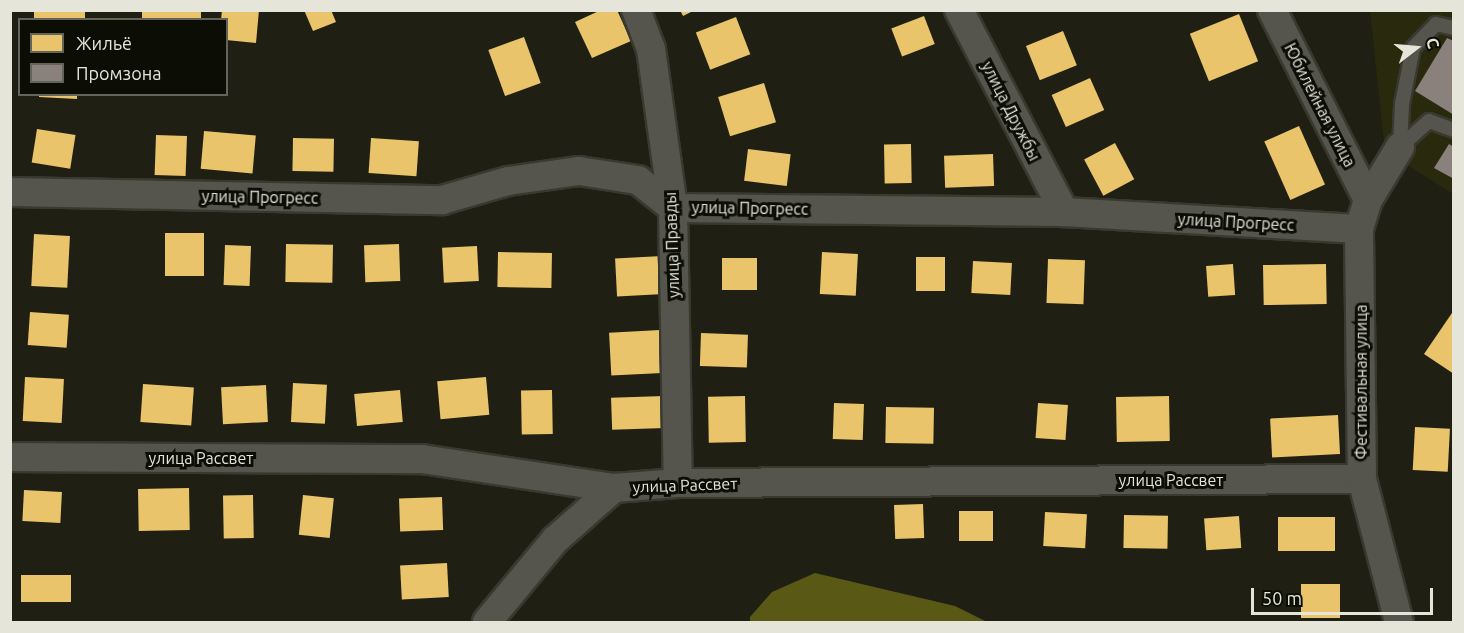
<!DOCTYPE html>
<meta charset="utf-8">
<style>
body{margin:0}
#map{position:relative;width:1464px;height:633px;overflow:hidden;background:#1f1f14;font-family:Ubuntu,sans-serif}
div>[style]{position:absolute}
.built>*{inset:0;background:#29290e}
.water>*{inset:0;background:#595915}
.homes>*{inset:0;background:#e9c46a;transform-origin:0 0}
.industry>*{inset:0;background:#8a817c}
.roads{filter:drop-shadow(2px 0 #393930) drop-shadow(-2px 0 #393930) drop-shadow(0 2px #393930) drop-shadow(0 -2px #393930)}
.service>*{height:14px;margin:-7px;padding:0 7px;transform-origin:7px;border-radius:7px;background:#55554d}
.minor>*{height:28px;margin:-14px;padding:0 14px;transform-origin:14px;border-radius:14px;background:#55554d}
span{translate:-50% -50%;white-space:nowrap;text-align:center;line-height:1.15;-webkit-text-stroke:6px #0c0d05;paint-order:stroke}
.street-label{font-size:16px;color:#e5e6d9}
.frame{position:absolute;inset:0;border:12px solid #e5e6d9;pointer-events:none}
.legend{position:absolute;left:18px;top:18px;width:210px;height:78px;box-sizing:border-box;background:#0c0d05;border:2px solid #63645a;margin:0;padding:8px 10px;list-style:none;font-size:18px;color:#e5e6d9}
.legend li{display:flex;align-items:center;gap:12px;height:30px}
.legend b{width:30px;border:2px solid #63645a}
.north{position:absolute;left:1386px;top:18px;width:60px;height:60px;-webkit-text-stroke:4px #0c0d05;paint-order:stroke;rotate:74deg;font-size:16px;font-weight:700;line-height:24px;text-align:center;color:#e5e6d9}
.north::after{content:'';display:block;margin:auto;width:21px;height:27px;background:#e5e6d9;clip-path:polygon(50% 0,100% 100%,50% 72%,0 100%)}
.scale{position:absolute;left:1251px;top:588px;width:182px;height:27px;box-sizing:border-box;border:3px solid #e5e6d9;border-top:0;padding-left:8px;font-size:18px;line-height:21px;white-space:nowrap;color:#e5e6d9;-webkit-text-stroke:4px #0c0d05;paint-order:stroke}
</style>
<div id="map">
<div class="built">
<div style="clip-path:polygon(1370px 11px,1453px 11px,1453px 194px,1385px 151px)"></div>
</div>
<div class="water">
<div style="clip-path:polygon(815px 573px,955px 606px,987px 622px,750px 622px,750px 617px,772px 592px)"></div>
</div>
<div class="homes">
<div style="left:34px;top:10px;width:51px;height:10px"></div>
<div style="left:142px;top:10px;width:59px;height:10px"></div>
<div style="clip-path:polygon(222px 10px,259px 10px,256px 43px,226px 40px,226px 20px,221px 20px)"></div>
<div style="clip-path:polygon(304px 10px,331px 10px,336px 22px,313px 31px)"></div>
<div style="clip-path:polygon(601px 10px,617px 10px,631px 41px,592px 58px,575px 22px)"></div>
<div style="clip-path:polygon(680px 10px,695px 10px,683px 16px)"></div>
<div style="left:1239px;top:14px;width:51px;height:53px;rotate:68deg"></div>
<div style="left:924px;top:16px;width:30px;height:35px;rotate:69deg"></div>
<div style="left:736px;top:17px;width:40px;height:43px;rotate:69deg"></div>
<div style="left:1063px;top:31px;width:37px;height:40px;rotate:68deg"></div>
<div style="left:524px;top:37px;width:49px;height:38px;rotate:70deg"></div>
<div style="left:1090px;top:78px;width:35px;height:42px;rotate:66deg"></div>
<div style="left:764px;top:83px;width:41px;height:48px;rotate:73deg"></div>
<div style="clip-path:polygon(39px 94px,77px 94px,77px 99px,39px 97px)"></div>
<div style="left:1299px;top:126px;width:64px;height:38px;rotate:66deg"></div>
<div style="left:37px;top:129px;width:39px;height:34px;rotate:9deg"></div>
<div style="left:204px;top:131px;width:52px;height:38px;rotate:5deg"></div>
<div style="left:156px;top:135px;width:31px;height:40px;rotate:2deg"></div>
<div style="left:293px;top:138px;width:41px;height:33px;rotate:1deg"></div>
<div style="left:371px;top:138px;width:48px;height:35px;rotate:4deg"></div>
<div style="left:1115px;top:143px;width:41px;height:35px;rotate:62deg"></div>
<div style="left:911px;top:144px;width:39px;height:27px;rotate:89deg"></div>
<div style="left:748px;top:149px;width:43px;height:32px;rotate:7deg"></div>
<div style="left:993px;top:154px;width:32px;height:49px;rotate:88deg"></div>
<div style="left:165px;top:233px;width:39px;height:43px"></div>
<div style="left:34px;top:234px;width:36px;height:52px;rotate:3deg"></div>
<div style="left:286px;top:244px;width:47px;height:38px;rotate:1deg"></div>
<div style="left:399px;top:244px;width:37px;height:35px;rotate:88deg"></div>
<div style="left:225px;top:245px;width:26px;height:40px;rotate:2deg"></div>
<div style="left:477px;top:246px;width:35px;height:35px;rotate:87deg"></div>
<div style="left:498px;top:252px;width:54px;height:35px;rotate:1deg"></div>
<div style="left:822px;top:252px;width:36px;height:42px;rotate:3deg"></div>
<div style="left:662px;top:256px;width:38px;height:47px;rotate:87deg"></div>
<div style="left:916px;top:257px;width:29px;height:34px"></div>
<div style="left:722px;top:258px;width:35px;height:32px"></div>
<div style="left:1048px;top:259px;width:37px;height:44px;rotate:2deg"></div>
<div style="left:973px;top:261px;width:39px;height:32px;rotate:3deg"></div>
<div style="left:1233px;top:264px;width:31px;height:27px;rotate:86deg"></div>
<div style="left:1326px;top:264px;width:40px;height:63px;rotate:89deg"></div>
<div style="clip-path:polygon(1454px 310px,1454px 374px,1424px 354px)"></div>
<div style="left:30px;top:312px;width:39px;height:33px;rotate:4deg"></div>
<div style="left:660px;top:330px;width:43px;height:51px;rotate:87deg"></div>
<div style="left:701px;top:333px;width:47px;height:33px;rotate:2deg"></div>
<div style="left:25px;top:377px;width:39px;height:44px;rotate:3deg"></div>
<div style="left:486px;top:377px;width:38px;height:49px;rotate:85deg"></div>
<div style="left:293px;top:383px;width:34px;height:39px;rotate:3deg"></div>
<div style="left:143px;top:384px;width:51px;height:38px;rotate:4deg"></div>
<div style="left:266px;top:385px;width:37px;height:45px;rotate:87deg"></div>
<div style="left:400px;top:390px;width:32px;height:46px;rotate:85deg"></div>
<div style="left:552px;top:390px;width:44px;height:31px;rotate:89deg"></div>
<div style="left:664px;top:396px;width:32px;height:53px;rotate:88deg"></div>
<div style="left:745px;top:396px;width:46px;height:37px;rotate:89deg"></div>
<div style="left:1169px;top:396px;width:45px;height:53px;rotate:89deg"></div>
<div style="left:834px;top:403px;width:30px;height:36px;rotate:2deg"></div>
<div style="left:1038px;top:403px;width:30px;height:35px;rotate:4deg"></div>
<div style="left:886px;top:407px;width:48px;height:36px;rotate:1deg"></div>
<div style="left:1338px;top:415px;width:39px;height:68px;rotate:87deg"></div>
<div style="left:1415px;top:427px;width:35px;height:43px;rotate:3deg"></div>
<div style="left:189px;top:488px;width:42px;height:51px;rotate:89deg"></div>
<div style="left:24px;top:490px;width:38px;height:31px;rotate:3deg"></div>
<div style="left:253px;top:495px;width:43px;height:30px;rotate:89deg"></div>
<div style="left:303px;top:495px;width:31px;height:40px;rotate:6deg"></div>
<div style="left:442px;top:497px;width:33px;height:43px;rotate:88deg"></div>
<div style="left:923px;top:504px;width:34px;height:29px;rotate:88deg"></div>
<div style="left:959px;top:511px;width:34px;height:30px"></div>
<div style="left:1045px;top:512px;width:42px;height:34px;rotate:3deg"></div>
<div style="left:1124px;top:515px;width:44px;height:33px;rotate:1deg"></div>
<div style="left:1239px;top:516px;width:32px;height:35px;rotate:86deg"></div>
<div style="left:1335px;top:517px;width:34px;height:57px;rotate:90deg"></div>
<div style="left:447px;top:563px;width:34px;height:47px;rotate:87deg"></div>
<div style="left:21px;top:575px;width:50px;height:27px"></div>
<div style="left:1301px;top:584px;width:39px;height:34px"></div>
</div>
<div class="industry">
<div style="clip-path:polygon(1447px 38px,1454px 41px,1454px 115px,1415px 91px)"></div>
<div style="clip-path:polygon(1449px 144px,1454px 147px,1454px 179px,1434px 168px)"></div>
</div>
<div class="roads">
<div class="service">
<div style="left:1400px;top:147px;width:43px;rotate:-87.3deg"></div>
<div style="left:1402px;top:104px;width:57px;rotate:-78.9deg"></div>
<div style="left:1413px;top:48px;width:33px;rotate:-46deg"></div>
<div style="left:1436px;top:24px;width:18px;rotate:13deg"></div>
<div style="left:1400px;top:147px;width:39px;rotate:-42deg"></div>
<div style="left:1429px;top:121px;width:27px;rotate:20deg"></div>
</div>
<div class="minor">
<div style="left:636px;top:10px;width:42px;rotate:69deg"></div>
<div style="left:651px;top:49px;width:161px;rotate:82.1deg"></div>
<div style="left:673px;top:208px;width:275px;rotate:89deg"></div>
<div style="left:959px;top:10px;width:228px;rotate:62.5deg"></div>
<div style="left:1272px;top:10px;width:213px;rotate:63.2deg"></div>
<div style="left:10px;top:192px;width:432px;rotate:1.1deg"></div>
<div style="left:442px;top:200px;width:69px;rotate:-16.1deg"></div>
<div style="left:508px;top:181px;width:72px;rotate:-8deg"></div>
<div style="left:579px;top:171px;width:60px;rotate:8.7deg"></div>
<div style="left:638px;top:180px;width:45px;rotate:38.7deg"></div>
<div style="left:673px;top:208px;width:391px;rotate:0.6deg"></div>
<div style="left:1064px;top:212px;width:295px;rotate:3.3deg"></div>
<div style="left:10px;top:457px;width:412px;rotate:0.3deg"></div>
<div style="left:422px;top:459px;width:194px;rotate:8.6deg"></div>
<div style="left:614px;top:488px;width:64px;rotate:-4.5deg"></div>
<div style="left:678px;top:483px;width:684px;rotate:-0.34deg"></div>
<div style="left:487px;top:622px;width:107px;rotate:-50.3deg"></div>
<div style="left:555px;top:540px;width:79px;rotate:-41.4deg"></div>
<div style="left:1399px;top:622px;width:148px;rotate:-104.5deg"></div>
<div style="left:1362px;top:479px;width:250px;rotate:-90.7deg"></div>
<div style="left:1359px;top:229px;width:30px;rotate:-73deg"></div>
<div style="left:1368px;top:200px;width:62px;rotate:-58.9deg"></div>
</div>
</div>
<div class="street-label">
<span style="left:1320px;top:105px;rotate:63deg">Юбилейная улица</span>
<span style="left:1011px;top:111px;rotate:63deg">улица Дружбы</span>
<span style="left:260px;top:197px;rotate:1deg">улица Прогресс</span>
<span style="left:750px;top:208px;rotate:1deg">улица Прогресс</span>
<span style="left:1236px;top:222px;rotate:3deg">улица Прогресс</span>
<span style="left:672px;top:245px;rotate:-92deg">улица Правды</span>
<span style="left:1361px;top:382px;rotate:-90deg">Фестивальная улица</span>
<span style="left:201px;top:458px">улица Рассвет</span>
<span style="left:1171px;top:480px">улица Рассвет</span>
<span style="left:685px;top:485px;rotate:-2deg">улица Рассвет</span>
</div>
<div class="frame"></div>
<ul class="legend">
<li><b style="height:16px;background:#e9c46a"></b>Жильё</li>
<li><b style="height:16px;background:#8a817c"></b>Промзона</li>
</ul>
<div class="north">С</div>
<div class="scale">50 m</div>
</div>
